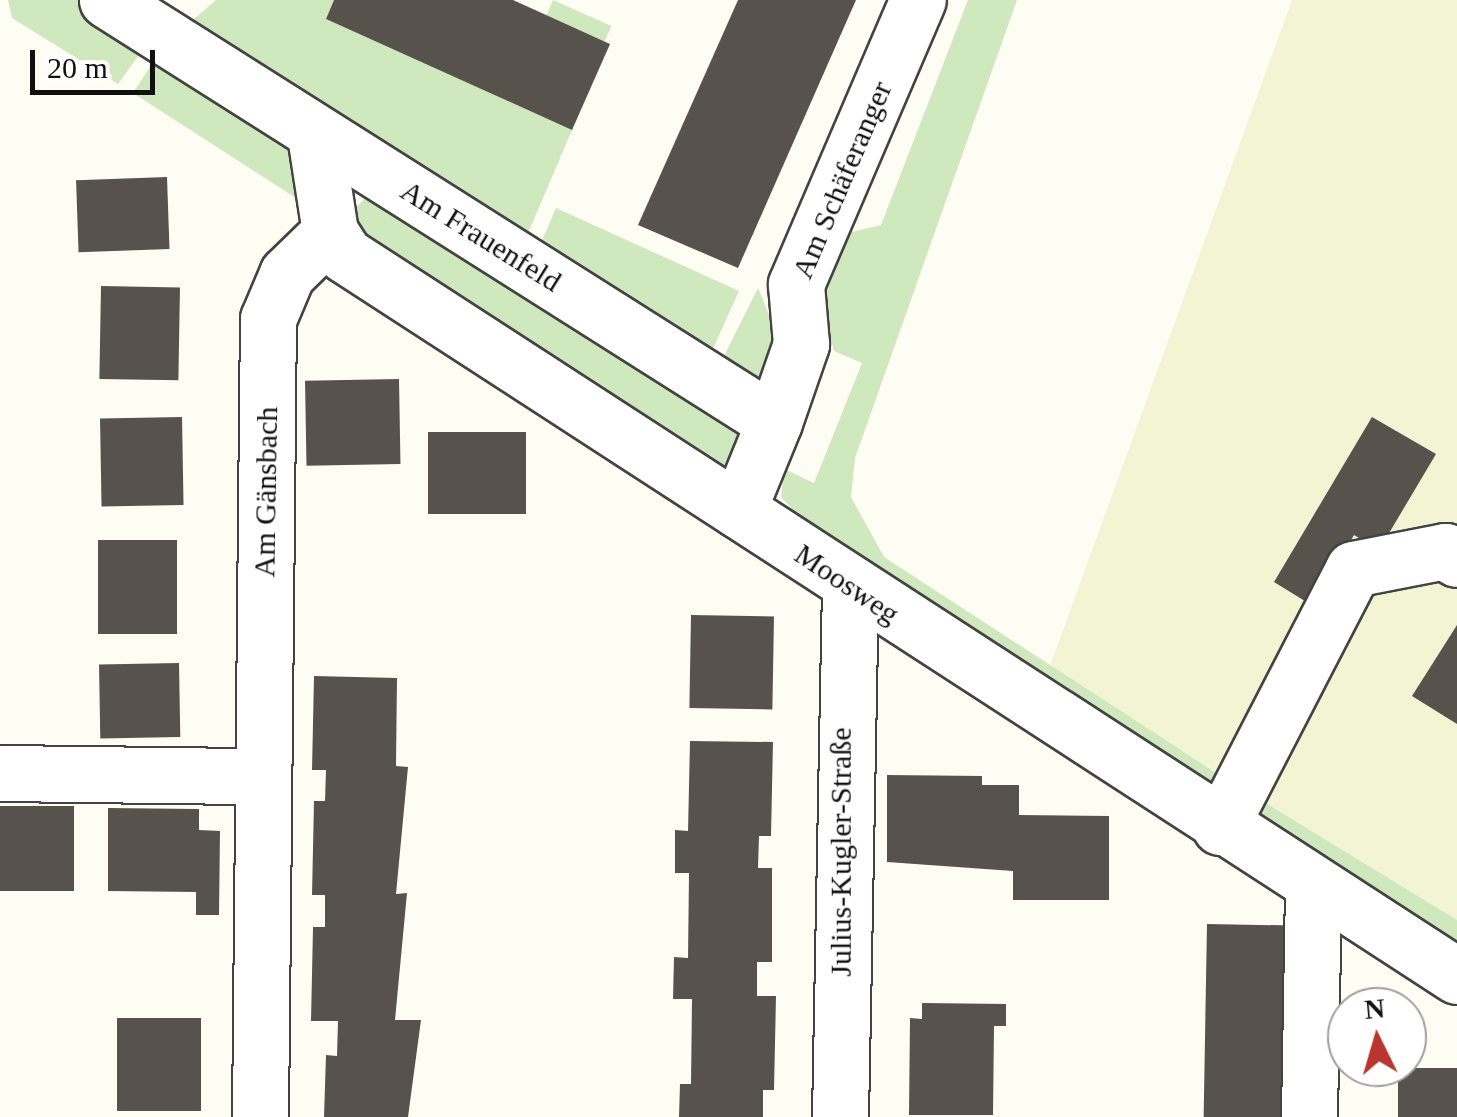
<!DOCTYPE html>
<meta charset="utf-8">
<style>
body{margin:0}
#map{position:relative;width:1457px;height:1117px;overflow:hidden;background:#fefdf3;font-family:"Times New Roman",serif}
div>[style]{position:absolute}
.farmland>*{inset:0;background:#f3f4d4}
.green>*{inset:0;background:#cfe8bd;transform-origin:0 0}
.building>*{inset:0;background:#58524c;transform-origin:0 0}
.roads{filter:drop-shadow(2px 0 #434343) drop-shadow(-2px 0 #434343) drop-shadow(0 2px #434343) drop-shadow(0 -2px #434343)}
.minor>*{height:55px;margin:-27.5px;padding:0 27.5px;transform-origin:27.5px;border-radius:27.5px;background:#fff}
span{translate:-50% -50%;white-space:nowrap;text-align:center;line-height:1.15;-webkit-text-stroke:10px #fff;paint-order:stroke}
.street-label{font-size:30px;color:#101010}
.north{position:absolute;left:1327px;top:987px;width:100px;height:100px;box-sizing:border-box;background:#fff;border:2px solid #9f9f9f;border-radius:50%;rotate:355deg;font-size:28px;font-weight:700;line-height:40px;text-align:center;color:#101010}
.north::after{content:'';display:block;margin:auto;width:35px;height:45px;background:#b9362e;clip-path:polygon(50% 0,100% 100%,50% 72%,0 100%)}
.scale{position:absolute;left:30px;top:50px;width:125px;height:45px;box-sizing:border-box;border:5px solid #101010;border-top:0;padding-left:12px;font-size:30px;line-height:35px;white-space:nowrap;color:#101010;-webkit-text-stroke:8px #fff;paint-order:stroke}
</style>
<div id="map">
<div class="farmland">
<div style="clip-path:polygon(1292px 0,1457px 0,1457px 920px,1049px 669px)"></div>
</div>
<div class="green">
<div style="clip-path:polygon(8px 0,91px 0,147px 44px,118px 84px,12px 18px)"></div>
<div style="clip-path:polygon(216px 0,334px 0,326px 19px,572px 130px,520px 252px,178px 33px)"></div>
<div style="left:553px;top:0;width:64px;height:17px;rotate:24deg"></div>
<div style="clip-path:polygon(968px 0,1017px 0,855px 458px,851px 497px,884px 557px,1230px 782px,1221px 796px,810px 529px,781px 497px,784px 469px,814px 483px,862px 363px,834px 351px,819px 294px,847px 233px,881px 225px)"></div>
<div style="clip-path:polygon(159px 53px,288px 141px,307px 205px,133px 93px)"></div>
<div style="clip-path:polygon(371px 193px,734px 419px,741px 435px,727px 470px,677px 456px,683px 440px,407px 262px,397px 276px,376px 263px,351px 212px)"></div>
<div style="clip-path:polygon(556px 208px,739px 291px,707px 362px,533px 261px)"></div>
<div style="clip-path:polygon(758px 288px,781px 344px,762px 382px,718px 368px)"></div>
<div style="clip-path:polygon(1256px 797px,1457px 920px,1457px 948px,1250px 813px)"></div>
</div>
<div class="building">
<div style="clip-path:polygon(334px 0,513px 0,610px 44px,572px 130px,326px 19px)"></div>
<div style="clip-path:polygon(738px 0,856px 0,738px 268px,638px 225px)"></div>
<div style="left:167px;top:177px;width:72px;height:91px;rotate:88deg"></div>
<div style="left:101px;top:286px;width:79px;height:93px;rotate:1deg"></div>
<div style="left:399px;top:379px;width:85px;height:94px;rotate:89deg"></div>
<div style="left:182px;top:417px;width:88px;height:82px;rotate:89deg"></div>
<div style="clip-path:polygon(1372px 417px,1436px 454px,1379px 550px,1354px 535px,1313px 606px,1274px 582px)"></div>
<div style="left:428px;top:432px;width:98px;height:82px"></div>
<div style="left:98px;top:540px;width:79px;height:94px"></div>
<div style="left:691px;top:615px;width:83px;height:93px;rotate:1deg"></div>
<div style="clip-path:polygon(1457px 625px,1457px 724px,1412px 696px)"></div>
<div style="left:179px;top:663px;width:74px;height:80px;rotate:89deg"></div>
<div style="clip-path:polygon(314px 676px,397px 678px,396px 766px,408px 767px,396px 894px,407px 893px,395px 1020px,421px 1020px,408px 1117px,324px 1117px,326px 1055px,337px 1056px,338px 1021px,311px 1021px,313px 927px,325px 927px,325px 895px,312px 895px,314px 801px,325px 801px,326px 770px,312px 770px)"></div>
<div style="clip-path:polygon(690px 741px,773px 742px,771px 836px,759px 836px,758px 868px,772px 868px,772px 962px,757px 962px,757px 996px,776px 996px,774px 1090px,763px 1090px,763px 1117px,679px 1117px,680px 1084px,691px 1084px,692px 999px,673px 999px,674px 957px,688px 958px,689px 873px,675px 873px,675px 830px,688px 831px)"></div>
<div style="clip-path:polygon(887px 775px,982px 776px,982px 785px,1019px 785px,1019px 815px,1109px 816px,1109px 900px,1013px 900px,1013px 871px,887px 862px)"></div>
<div style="left:0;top:806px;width:74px;height:85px"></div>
<div style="clip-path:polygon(108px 808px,199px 809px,199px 830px,220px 831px,219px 915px,196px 915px,196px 892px,108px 891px)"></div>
<div style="left:1207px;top:924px;width:77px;height:193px;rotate:1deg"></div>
<div style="clip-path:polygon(922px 1003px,1006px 1004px,1006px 1026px,994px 1026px,993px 1115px,909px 1115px,910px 1018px,922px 1019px)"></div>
<div style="left:201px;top:1018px;width:93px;height:84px;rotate:90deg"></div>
<div style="left:1457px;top:1068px;width:49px;height:59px;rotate:90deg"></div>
</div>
<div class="roads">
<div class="minor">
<div style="left:107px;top:0;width:789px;rotate:32.32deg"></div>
<div style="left:774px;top:422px;width:95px;rotate:112.2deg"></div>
<div style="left:315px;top:135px;width:98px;rotate:81.2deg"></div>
<div style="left:330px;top:232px;width:27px;rotate:57deg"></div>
<div style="left:345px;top:255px;width:1325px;rotate:32.96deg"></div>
<div style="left:774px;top:422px;width:83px;rotate:-70.9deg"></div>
<div style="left:801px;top:344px;width:60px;rotate:-94.8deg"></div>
<div style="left:796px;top:284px;width:309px;rotate:-66.8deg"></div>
<div style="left:0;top:773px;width:263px;rotate:0.7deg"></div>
<div style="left:1220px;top:827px;width:290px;rotate:-62.7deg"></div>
<div style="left:1353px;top:569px;width:94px;rotate:-11.1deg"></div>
<div style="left:1445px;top:551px;width:14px;rotate:34deg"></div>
<div style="left:260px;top:1117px;width:798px;rotate:-89.43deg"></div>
<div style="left:268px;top:319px;width:49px;rotate:-67.1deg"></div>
<div style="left:287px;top:274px;width:60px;rotate:-44.3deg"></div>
<div style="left:840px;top:1117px;width:531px;rotate:-88.92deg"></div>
<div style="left:1309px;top:1117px;width:232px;rotate:-89deg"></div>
</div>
</div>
<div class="street-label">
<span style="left:842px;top:180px;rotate:-67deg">Am Schäferanger</span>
<span style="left:481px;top:236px;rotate:32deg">Am Frauenfeld</span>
<span style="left:266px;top:492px;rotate:-89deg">Am Gänsbach</span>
<span style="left:847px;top:584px;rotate:34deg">Moosweg</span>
<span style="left:841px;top:852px;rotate:-90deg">Julius-Kugler-Straße</span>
</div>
<div class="north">N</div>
<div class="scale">20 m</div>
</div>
